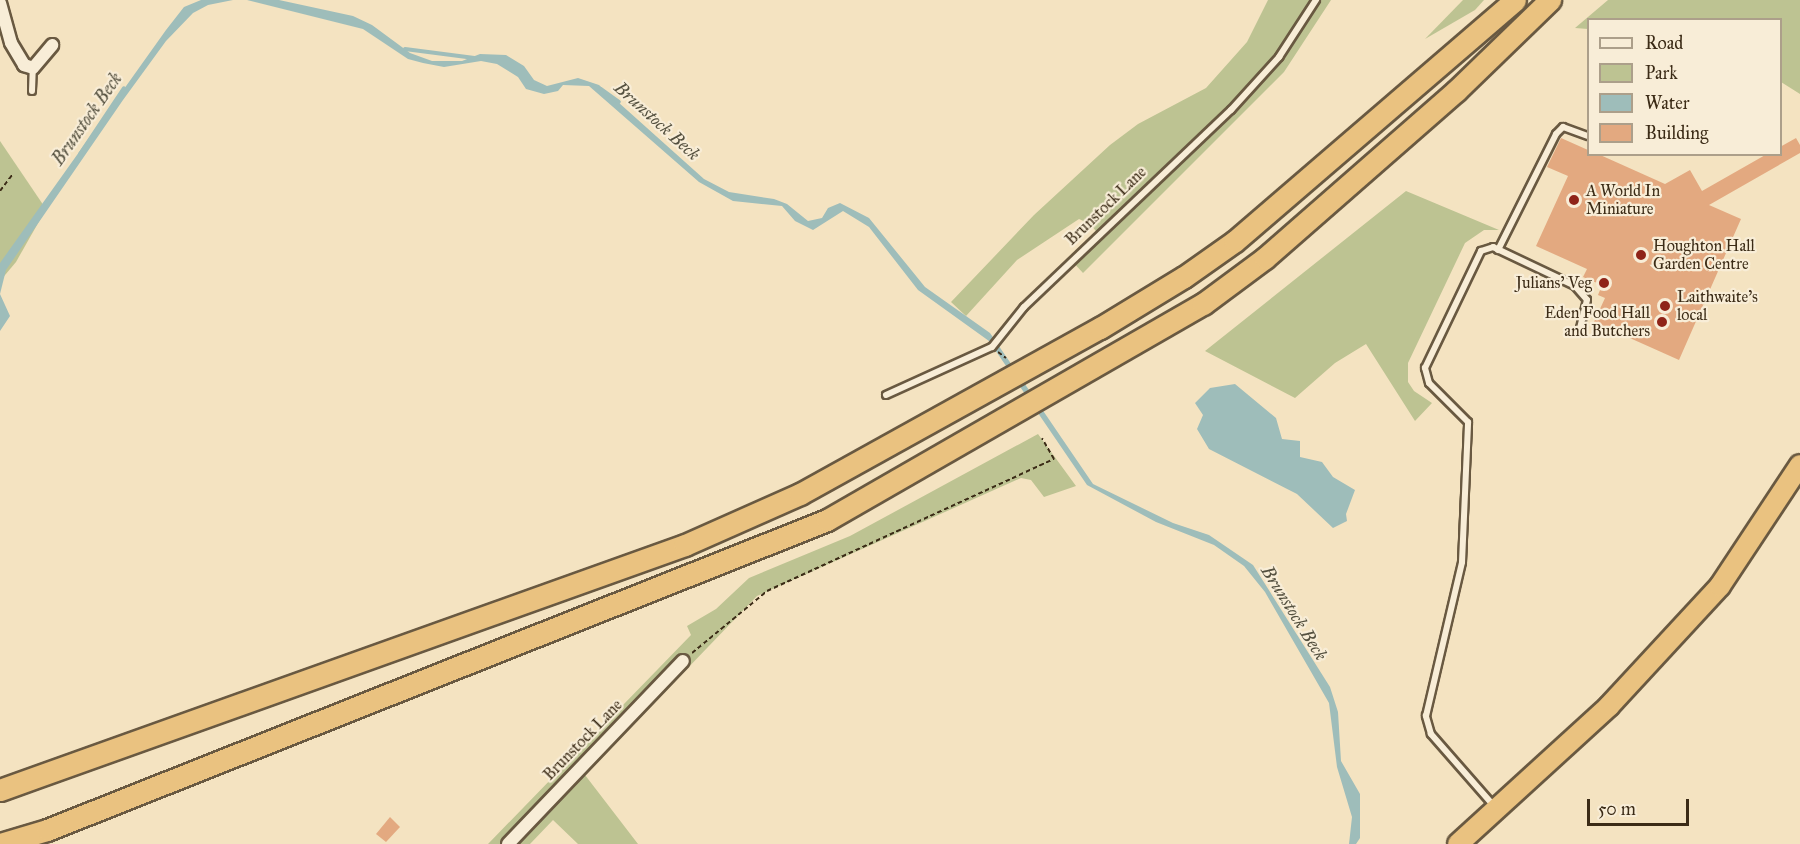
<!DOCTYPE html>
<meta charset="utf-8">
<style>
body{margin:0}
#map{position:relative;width:1800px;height:844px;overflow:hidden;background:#f4e3c1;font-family:"IM FELL Great Primer",serif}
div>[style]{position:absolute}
.green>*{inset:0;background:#bdc392}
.water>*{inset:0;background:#9ebdba}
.stream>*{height:4px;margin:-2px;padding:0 2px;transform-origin:2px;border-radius:2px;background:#9ebdba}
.building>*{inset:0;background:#e3a980}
.path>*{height:2px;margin-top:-1px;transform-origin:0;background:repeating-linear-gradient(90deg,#3b2b16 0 4.5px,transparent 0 7.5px)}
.roads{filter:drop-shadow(2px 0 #695941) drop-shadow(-2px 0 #695941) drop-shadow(0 2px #695941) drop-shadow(0 -2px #695941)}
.service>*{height:6px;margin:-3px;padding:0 3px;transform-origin:3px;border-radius:3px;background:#f8edd7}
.minor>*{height:12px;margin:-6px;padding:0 6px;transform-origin:6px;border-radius:6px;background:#f8edd7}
.trunk>*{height:20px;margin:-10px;padding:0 10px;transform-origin:10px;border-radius:10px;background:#eac280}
.motorway>*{height:21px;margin:-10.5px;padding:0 10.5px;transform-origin:10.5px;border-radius:10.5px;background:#eac280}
.dots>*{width:16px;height:16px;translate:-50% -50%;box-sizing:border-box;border:3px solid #f8edd7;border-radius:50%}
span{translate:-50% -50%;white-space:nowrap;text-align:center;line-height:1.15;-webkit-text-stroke:4.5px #f8edd7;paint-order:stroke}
.poi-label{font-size:16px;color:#3b2b16}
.left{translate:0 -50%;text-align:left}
.right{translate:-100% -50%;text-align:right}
.street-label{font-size:16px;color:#3b2b16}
.water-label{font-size:18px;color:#54503f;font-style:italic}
.legend{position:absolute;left:1587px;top:18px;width:195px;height:138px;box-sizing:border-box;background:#f8edd7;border:2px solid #ac9f8a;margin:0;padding:8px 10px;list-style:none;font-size:18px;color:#3b2b16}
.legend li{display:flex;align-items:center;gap:12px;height:30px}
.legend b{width:30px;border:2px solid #ac9f8a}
.scale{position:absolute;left:1587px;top:799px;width:102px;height:27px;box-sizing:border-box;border:3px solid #3b2b16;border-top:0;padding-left:8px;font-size:18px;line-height:21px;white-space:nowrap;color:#3b2b16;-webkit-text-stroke:4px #f8edd7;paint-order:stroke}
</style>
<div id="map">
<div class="green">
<div style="clip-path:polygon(1268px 0,1331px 0,1284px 72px,1083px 273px,1072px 261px,1101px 237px,1090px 224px,1079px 219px,1017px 260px,966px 316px,951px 302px,1034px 215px,1110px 145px,1138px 124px,1206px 88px,1247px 42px)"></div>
<div style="clip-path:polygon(1463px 0,1484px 0,1475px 10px,1425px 39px)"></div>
<div style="clip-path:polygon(1608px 0,1800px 0,1800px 94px,1781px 82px,1780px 20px,1588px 20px,1588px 29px,1575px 28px)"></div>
<div style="clip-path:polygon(0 141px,46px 209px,16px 262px,0 281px)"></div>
<div style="clip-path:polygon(1406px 191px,1499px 230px,1484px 230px,1465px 243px,1408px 363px,1408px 382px,1414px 391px,1432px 403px,1415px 421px,1366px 344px,1335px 363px,1295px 398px,1205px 351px)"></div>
<div style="clip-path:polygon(1038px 434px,1076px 486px,1044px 497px,1031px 480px,1021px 478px,757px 596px,585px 775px,638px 844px,578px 844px,553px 820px,530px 844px,488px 844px,691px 635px,687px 626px,716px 609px,749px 578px,850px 536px)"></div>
</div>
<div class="water">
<div style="clip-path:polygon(201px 0,233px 0,208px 5px,193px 13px,166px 41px,123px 100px,6px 270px,0 294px,10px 316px,0 331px,0 263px,166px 30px,184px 7px)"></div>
<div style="clip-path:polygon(247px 0,279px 0,353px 16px,372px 25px,410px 53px,432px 61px,462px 61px,480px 54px,506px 55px,524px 66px,534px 80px,547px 86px,578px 78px,599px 85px,704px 179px,729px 192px,774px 199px,787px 204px,808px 221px,822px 218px,828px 208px,840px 203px,869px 218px,925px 287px,990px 333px,1093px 484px,1173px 523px,1209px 535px,1253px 565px,1330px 687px,1338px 712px,1341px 761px,1360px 794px,1360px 838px,1356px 844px,1349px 844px,1352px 817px,1337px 767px,1329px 703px,1265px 592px,1244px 566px,1214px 545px,1156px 522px,1087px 485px,989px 341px,918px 290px,869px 227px,843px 211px,813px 230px,795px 221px,782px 206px,733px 201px,699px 182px,589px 86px,563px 85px,558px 91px,544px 94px,526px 89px,518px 77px,497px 64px,481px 61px,444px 67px,423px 63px,408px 59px,363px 29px)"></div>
<div style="clip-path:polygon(1235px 384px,1276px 418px,1282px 439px,1300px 441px,1300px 457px,1322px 462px,1333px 477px,1355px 490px,1346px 514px,1347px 521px,1333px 528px,1297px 494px,1209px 449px,1197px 429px,1203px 415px,1195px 403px,1210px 388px)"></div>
</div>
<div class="stream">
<div style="left:405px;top:49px;width:70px;rotate:7.4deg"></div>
<div style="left:601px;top:89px;width:22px;rotate:36deg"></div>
<div style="left:80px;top:154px;width:79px;rotate:-56.3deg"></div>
</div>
<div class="building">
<div style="clip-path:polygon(1561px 138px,1588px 150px,1588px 154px,1598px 154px,1665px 184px,1690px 170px,1702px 191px,1767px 154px,1780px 154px,1780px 147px,1796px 138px,1800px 145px,1800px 153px,1709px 205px,1741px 219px,1679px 360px,1594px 322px,1605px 298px,1598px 295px,1602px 285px,1583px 277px,1587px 269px,1536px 246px,1568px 176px,1547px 167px)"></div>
<div style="clip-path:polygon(390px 817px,400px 827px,386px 842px,376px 834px)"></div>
</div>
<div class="path">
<div style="left:0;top:191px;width:21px;rotate:-53deg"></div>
<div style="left:998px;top:352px;width:10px;rotate:37deg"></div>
<div style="left:692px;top:653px;width:97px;rotate:-39.6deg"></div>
<div style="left:767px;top:591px;width:316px;rotate:-24.7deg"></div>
<div style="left:1054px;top:459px;width:24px;rotate:-120deg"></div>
</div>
<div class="roads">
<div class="service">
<div style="left:32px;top:91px;width:23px;rotate:-88deg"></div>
<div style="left:1498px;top:250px;width:130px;rotate:-63.4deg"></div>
<div style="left:1556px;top:134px;width:10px;rotate:-45deg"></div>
<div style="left:1563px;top:127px;width:27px;rotate:20deg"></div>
<div style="left:886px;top:395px;width:116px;rotate:-24.4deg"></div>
<div style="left:992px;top:347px;width:51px;rotate:-51.3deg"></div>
<div style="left:1024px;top:307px;width:286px;rotate:-43.6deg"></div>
<div style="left:1231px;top:110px;width:72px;rotate:-47.8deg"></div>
<div style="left:1279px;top:57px;width:68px;rotate:-57deg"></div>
<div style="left:1494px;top:806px;width:96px;rotate:-131.2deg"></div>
<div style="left:1431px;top:734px;width:19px;rotate:-106deg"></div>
<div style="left:1426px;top:716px;width:158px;rotate:-76.8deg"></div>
<div style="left:1462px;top:562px;width:140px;rotate:-87.5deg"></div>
<div style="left:1468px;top:422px;width:55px;rotate:-135deg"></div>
<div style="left:1429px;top:383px;width:16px;rotate:-105deg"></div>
<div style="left:1425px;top:368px;width:130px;rotate:-64.4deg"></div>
<div style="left:1481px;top:251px;width:13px;rotate:-18deg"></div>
<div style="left:1493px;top:247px;width:91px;rotate:25.4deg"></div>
<div style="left:1575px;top:286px;width:18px;rotate:49deg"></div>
<div style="left:1587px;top:300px;width:34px;rotate:104deg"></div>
</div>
<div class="minor">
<div style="left:0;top:3px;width:41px;rotate:74.6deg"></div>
<div style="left:11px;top:43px;width:26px;rotate:59deg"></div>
<div style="left:24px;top:65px;width:9px;rotate:18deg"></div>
<div style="left:33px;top:68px;width:30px;rotate:-50deg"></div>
<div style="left:508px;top:844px;width:253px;rotate:-46.3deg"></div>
</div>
<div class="trunk">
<div style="left:1458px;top:844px;width:205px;rotate:-42.4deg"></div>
<div style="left:1609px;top:706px;width:163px;rotate:-47.2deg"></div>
<div style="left:1720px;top:586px;width:145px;rotate:-56.5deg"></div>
</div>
<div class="motorway">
<div style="left:0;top:790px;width:727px;rotate:-19.68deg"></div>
<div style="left:685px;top:545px;width:126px;rotate:-23.9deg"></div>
<div style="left:800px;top:494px;width:343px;rotate:-29deg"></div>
<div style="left:1100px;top:328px;width:98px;rotate:-31.3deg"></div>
<div style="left:1184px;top:277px;width:62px;rotate:-35.2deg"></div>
<div style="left:1235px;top:241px;width:369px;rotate:-40.7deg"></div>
<div style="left:0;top:844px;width:49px;rotate:-16.6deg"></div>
<div style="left:47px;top:830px;width:839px;rotate:-21.67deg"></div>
<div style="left:827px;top:520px;width:434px;rotate:-29.9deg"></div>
<div style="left:1203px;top:304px;width:77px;rotate:-36.6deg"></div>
<div style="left:1265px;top:258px;width:254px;rotate:-41.2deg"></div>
<div style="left:1456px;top:91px;width:131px;rotate:-44.1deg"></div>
</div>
</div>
<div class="dots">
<div style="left:1574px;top:200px;background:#8f2418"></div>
<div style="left:1641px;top:255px;background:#8f2418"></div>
<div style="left:1604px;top:283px;background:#8f2418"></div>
<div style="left:1665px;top:306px;background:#8f2418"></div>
<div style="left:1662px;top:322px;background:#8f2418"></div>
</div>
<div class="poi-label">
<span class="left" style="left:1586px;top:200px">A World In<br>Miniature</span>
<span class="left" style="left:1653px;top:255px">Houghton Hall<br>Garden Centre</span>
<span class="right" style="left:1592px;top:283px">Julians' Veg</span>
<span class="left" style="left:1677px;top:306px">Laithwaite’s<br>local</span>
<span class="right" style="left:1650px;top:322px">Eden Food Hall<br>and Butchers</span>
</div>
<div class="street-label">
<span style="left:1106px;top:206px;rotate:-44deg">Brunstock Lane</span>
<span style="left:583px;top:740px;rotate:-46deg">Brunstock Lane</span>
</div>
<div class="water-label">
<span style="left:87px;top:119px;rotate:-55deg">Brunstock Beck</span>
<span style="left:657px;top:121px;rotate:42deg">Brunstock Beck</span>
<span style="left:1294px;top:613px;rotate:58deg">Brunstock Beck</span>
</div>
<ul class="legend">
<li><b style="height:8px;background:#f8edd7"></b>Road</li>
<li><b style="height:16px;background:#bdc392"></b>Park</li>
<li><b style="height:16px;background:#9ebdba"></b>Water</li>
<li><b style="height:16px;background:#e3a980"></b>Building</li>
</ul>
<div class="scale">50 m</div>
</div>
